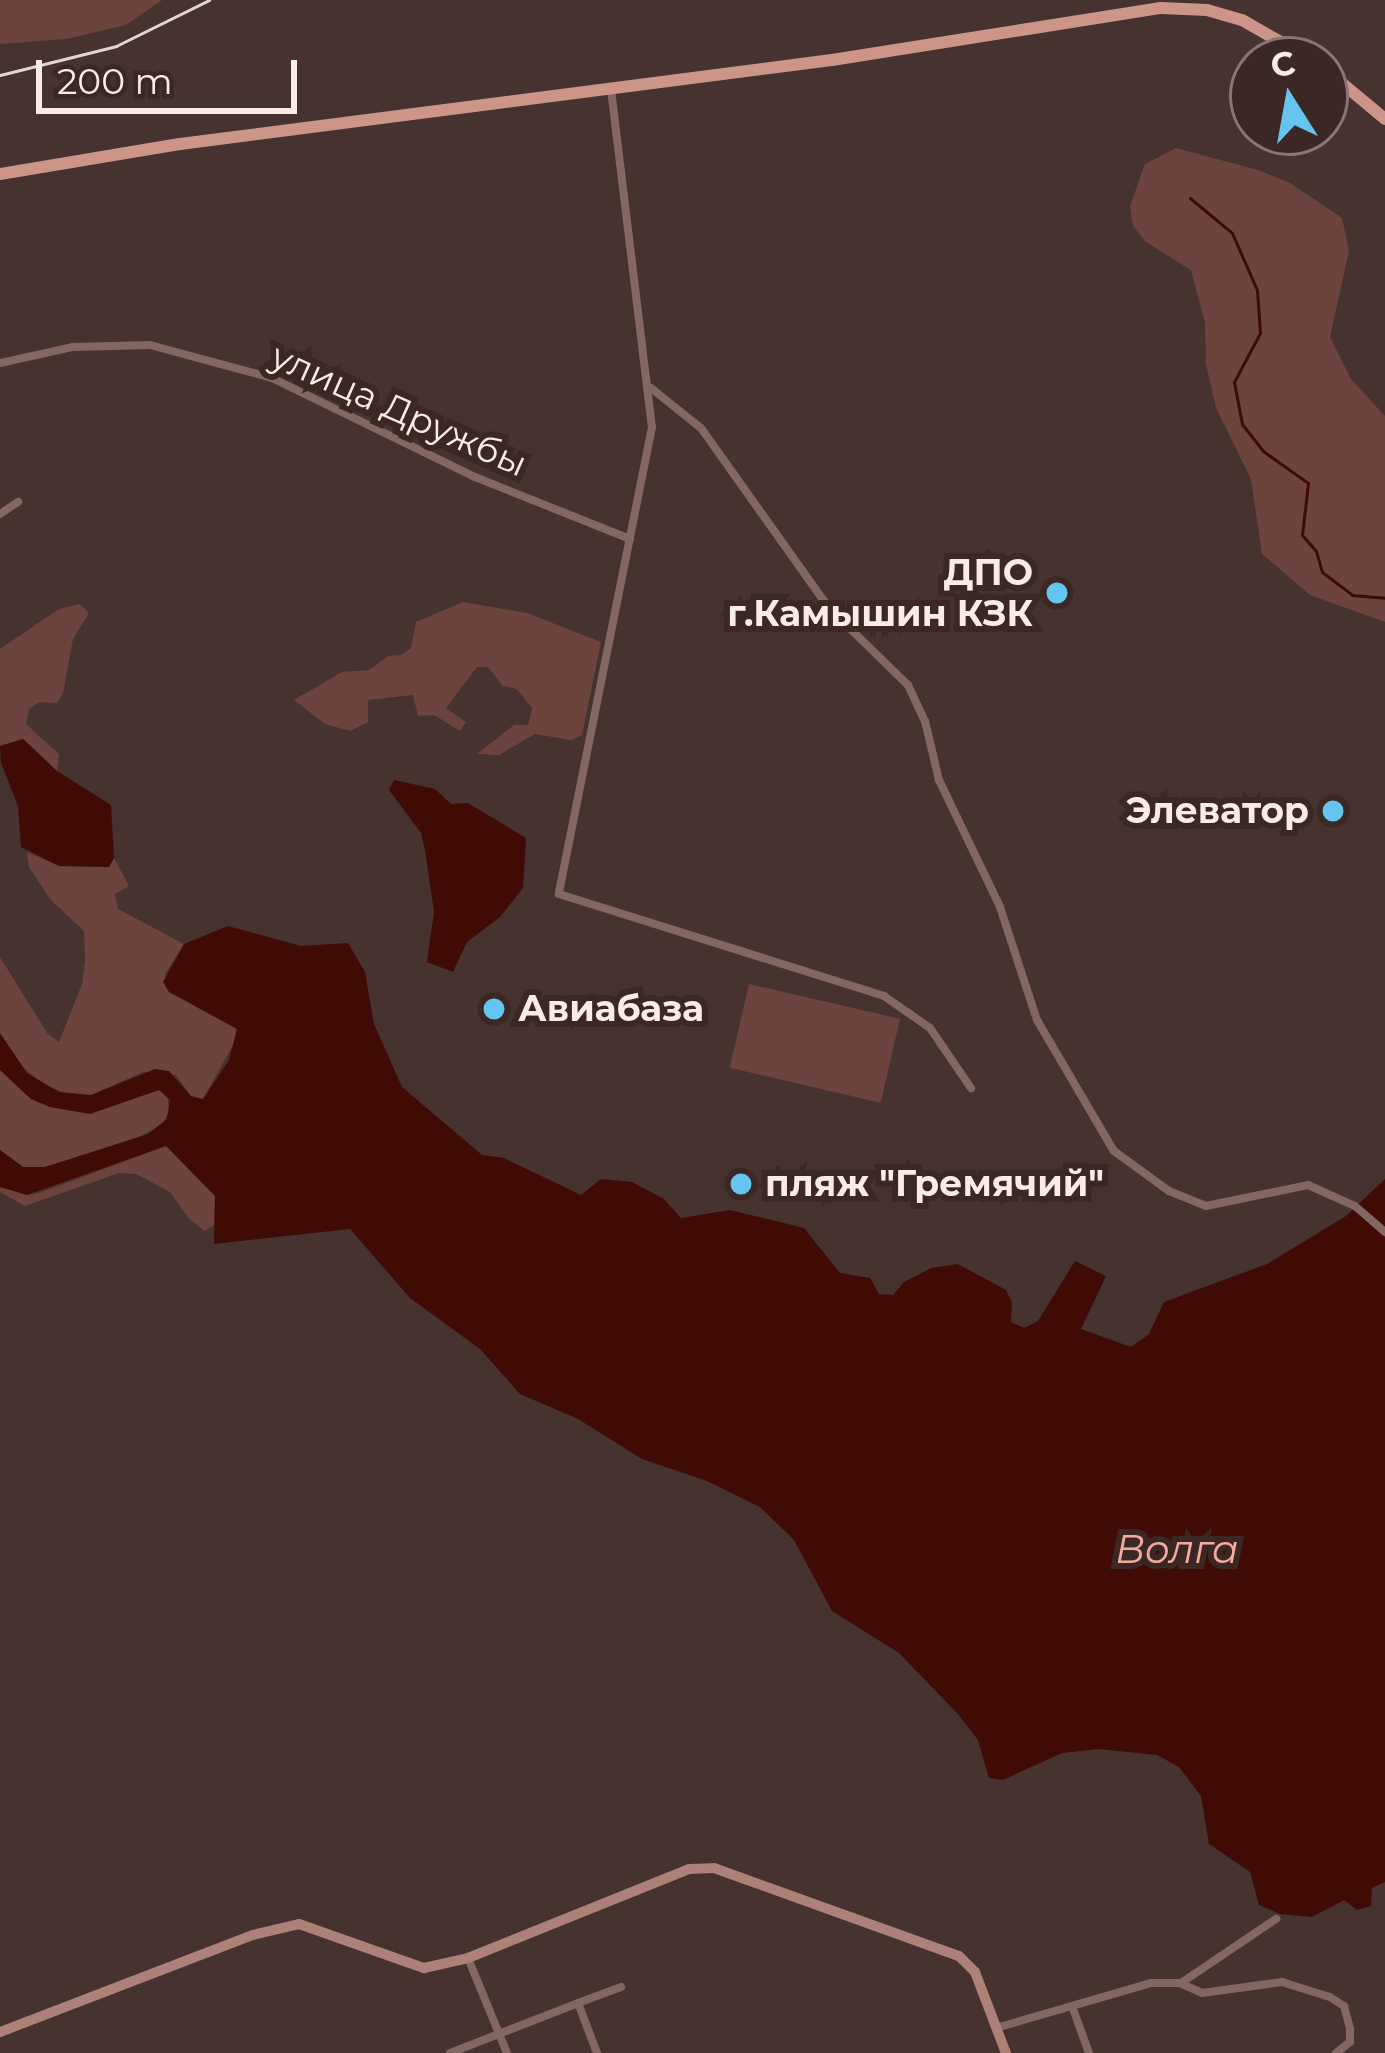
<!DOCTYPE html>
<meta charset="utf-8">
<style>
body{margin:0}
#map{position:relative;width:1385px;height:2053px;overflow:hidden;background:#46322f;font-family:Montserrat,sans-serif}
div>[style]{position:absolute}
.green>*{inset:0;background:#6c443d;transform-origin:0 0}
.water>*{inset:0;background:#400b05}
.stream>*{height:3px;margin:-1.5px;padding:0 1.5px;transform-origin:1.5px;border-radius:1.5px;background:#400b05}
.street>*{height:8px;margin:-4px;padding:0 4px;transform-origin:4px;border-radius:4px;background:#836762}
.secondary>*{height:10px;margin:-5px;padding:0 5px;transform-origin:5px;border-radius:5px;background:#ad8178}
.primary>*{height:12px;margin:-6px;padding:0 6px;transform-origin:6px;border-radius:6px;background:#cd948a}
.rail>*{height:3px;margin:-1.5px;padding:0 1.5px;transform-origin:1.5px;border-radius:1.5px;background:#e2d4d1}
.dots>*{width:33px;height:33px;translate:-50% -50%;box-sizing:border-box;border:6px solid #3b2825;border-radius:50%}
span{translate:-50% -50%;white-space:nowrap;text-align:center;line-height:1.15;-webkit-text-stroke:12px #3b2825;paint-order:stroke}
.street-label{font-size:36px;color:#f8ebe8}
.poi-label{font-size:36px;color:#f8ebe8;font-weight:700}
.right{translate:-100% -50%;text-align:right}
.left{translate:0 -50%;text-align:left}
.water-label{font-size:39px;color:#f4aa9c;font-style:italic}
.north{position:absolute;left:1229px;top:36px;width:120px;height:120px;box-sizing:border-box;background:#3b2825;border:3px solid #877673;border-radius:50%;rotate:349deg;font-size:33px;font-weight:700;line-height:48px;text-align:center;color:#f8ebe8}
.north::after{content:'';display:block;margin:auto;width:42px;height:54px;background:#65c5ee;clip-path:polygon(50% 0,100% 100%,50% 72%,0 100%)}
.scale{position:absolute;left:36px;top:60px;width:261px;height:54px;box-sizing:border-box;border:6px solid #f8ebe8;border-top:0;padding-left:15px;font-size:36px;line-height:42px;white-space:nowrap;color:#f8ebe8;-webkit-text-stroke:9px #3b2825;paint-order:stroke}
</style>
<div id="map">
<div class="green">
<div style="clip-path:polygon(0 0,162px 0,126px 25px,66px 39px,0 44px)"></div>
<div style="clip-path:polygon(1176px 148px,1258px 170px,1290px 183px,1342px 218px,1349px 251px,1330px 337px,1351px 379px,1385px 416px,1385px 622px,1310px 595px,1262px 554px,1251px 479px,1216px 408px,1206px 364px,1205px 323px,1191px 270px,1146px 242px,1133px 226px,1130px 206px,1145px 164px)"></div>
<div style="clip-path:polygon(463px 602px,527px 613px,601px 642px,582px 735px,571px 740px,535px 734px,499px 755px,477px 754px,514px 725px,528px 725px,532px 708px,517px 689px,503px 686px,488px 667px,477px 667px,446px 708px,466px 722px,460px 731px,434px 715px,418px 716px,413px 695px,368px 700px,368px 722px,350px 731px,325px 724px,294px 700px,342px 672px,369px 670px,388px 656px,401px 655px,411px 648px,416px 622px)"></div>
<div style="clip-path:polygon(80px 604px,89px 613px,73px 639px,63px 693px,57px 703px,40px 702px,29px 709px,26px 724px,59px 754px,57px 771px,23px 739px,0 746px,0 649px,59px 609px)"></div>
<div style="clip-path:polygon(27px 852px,59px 866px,108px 867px,114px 858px,129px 886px,115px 894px,118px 909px,184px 944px,165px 974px,169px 992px,233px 1023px,238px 1036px,203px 1099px,191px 1096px,176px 1075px,143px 1072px,91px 1095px,73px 1096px,42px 1084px,14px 1059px,0 1033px,0 957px,47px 1033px,59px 1042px,82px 984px,85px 960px,84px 931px,50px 899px,29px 867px)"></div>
<div style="left:749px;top:984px;width:155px;height:86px;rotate:13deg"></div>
<div style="clip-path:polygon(0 1070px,31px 1099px,50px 1107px,90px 1113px,159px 1090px,167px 1092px,169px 1111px,162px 1125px,127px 1143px,45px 1167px,23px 1167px,0 1150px)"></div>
<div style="clip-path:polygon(166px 1146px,181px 1155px,215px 1196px,214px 1225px,205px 1231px,189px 1219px,170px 1192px,136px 1174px,119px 1173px,25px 1206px,0 1192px,0 1187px,28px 1195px,39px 1193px)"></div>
</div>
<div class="water">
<div style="clip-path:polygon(23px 739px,57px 771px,111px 805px,114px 858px,109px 867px,59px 866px,21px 847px,18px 806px,1px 763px,0 746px)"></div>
<div style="clip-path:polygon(394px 780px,435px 789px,451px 804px,468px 803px,526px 838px,523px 888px,500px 917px,467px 942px,453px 972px,427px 962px,434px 912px,425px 850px,421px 833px,389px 790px)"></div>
<div style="clip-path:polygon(228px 926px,301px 946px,348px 943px,365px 972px,374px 1024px,402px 1087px,482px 1155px,504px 1158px,581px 1195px,601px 1179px,632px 1182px,664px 1199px,681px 1218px,730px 1210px,804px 1228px,840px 1273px,870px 1278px,879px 1294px,893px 1295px,904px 1282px,931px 1268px,958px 1264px,1006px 1290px,1012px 1302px,1011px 1322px,1024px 1328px,1038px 1321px,1075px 1261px,1106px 1276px,1081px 1329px,1131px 1347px,1149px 1334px,1164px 1302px,1267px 1264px,1346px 1216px,1385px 1179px,1385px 1882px,1372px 1888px,1371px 1906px,1357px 1910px,1344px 1900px,1312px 1917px,1280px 1914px,1259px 1905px,1250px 1872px,1209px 1844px,1201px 1796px,1179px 1767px,1157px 1755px,1099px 1749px,1062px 1753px,1003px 1780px,989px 1778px,978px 1740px,957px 1713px,899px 1653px,832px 1611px,794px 1540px,760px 1507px,707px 1481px,642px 1459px,578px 1419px,520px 1394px,480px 1349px,410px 1298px,350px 1229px,214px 1244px,215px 1196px,166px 1146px,27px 1195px,0 1187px,0 1150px,23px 1167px,45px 1167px,148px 1134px,167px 1119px,170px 1100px,159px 1090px,90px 1114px,50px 1107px,31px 1099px,0 1070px,0 1033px,27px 1073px,59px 1092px,91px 1095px,155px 1069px,169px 1071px,191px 1096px,203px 1099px,229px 1060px,237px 1029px,169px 992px,163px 982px,184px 944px)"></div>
</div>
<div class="stream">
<div style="left:1190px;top:198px;width:55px;rotate:39.8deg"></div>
<div style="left:1232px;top:233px;width:62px;rotate:66.3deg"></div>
<div style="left:1257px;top:290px;width:43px;rotate:86deg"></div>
<div style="left:1260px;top:333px;width:55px;rotate:118deg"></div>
<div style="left:1234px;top:382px;width:43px;rotate:79.2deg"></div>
<div style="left:1242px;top:424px;width:34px;rotate:52deg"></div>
<div style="left:1263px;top:451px;width:55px;rotate:35.4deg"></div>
<div style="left:1308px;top:483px;width:52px;rotate:96.6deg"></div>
<div style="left:1302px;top:535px;width:21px;rotate:49deg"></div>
<div style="left:1316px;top:551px;width:22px;rotate:74deg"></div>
<div style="left:1322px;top:572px;width:38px;rotate:37deg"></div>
<div style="left:1352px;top:595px;width:33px;rotate:5deg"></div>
</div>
<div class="street">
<div style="left:611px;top:89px;width:340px;rotate:83.1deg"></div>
<div style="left:652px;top:427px;width:476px;rotate:101.3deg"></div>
<div style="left:559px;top:894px;width:341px;rotate:17.4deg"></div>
<div style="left:884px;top:996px;width:56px;rotate:34.8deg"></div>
<div style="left:930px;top:1028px;width:73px;rotate:55.7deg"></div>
<div style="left:0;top:363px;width:75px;rotate:-12.4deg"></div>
<div style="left:73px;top:347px;width:77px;rotate:-1.5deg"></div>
<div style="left:150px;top:345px;width:126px;rotate:15.1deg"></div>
<div style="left:272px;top:378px;width:226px;rotate:26deg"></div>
<div style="left:475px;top:477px;width:167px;rotate:21.8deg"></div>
<div style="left:651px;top:388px;width:64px;rotate:38.7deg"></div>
<div style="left:701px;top:428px;width:221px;rotate:54.6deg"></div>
<div style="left:829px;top:608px;width:110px;rotate:44.3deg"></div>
<div style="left:908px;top:685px;width:40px;rotate:65deg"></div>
<div style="left:925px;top:721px;width:61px;rotate:76.7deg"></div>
<div style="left:939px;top:780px;width:141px;rotate:64.3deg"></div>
<div style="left:1000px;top:907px;width:119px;rotate:71.9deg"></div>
<div style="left:1037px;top:1020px;width:152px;rotate:59.6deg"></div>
<div style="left:1114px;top:1151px;width:68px;rotate:36deg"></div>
<div style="left:1169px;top:1191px;width:40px;rotate:22deg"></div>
<div style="left:1206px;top:1206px;width:104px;rotate:-11.6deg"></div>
<div style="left:1308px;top:1185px;width:51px;rotate:24.1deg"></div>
<div style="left:1355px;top:1206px;width:40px;rotate:41deg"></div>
<div style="left:0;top:514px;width:22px;rotate:-34deg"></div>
<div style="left:468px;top:1958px;width:103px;rotate:67.7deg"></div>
<div style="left:1182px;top:1984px;width:22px;rotate:24deg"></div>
<div style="left:1202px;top:1993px;width:81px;rotate:-7.8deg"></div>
<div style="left:1282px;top:1982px;width:50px;rotate:17.4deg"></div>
<div style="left:1330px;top:1997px;width:17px;rotate:33deg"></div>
<div style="left:1344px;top:2006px;width:24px;rotate:75deg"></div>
<div style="left:1350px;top:2029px;width:13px;rotate:90deg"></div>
<div style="left:1350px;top:2042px;width:18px;rotate:142deg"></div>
<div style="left:1072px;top:2006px;width:50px;rotate:70.1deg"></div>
<div style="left:996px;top:2028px;width:161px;rotate:-16.2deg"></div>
<div style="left:1151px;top:1983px;width:30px"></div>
<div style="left:1181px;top:1983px;width:115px;rotate:-34deg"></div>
<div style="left:450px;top:2053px;width:137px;rotate:-21.3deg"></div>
<div style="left:597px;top:2053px;width:53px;rotate:-110.8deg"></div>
<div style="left:578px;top:2003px;width:46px;rotate:-20.4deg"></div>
</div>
<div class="secondary">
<div style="left:0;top:2032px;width:271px;rotate:-21deg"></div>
<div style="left:253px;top:1935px;width:47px;rotate:-13.4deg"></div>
<div style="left:299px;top:1924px;width:133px;rotate:19.4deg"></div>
<div style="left:424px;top:1968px;width:45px;rotate:-12.8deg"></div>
<div style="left:468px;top:1958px;width:238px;rotate:-21.9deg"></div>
<div style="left:689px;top:1869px;width:25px;rotate:-2deg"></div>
<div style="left:714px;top:1868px;width:260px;rotate:19.8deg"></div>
<div style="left:959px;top:1956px;width:23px;rotate:45deg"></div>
<div style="left:975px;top:1972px;width:87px;rotate:69.1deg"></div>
</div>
<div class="primary">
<div style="left:1325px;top:69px;width:78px;rotate:39.8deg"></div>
<div style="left:0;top:174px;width:182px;rotate:-9.5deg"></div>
<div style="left:180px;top:144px;width:657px;rotate:-7.34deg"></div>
<div style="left:832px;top:60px;width:333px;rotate:-9deg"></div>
<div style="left:1161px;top:8px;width:46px;rotate:2.5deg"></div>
<div style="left:1207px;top:10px;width:36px;rotate:16deg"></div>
<div style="left:1242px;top:20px;width:81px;rotate:29.7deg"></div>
</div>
<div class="rail">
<div style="left:0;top:75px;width:120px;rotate:-14deg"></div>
<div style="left:116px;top:46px;width:104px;rotate:-26.3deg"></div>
</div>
<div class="dots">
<div style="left:1057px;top:593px;background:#65c5ee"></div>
<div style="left:1333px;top:811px;background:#65c5ee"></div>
<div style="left:494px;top:1009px;background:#65c5ee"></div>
<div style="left:741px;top:1184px;background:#65c5ee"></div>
</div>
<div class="street-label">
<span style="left:399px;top:410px;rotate:24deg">улица Дружбы</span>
</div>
<div class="poi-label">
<span class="right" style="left:1033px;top:593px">ДПО<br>г.Камышин КЗК</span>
<span class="right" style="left:1309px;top:811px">Элеватор</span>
<span class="left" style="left:518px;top:1009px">Авиабаза</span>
<span class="left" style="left:765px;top:1184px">пляж "Гремячий"</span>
</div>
<div class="water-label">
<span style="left:1177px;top:1549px">Волга</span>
</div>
<div class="north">С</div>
<div class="scale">200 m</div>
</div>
